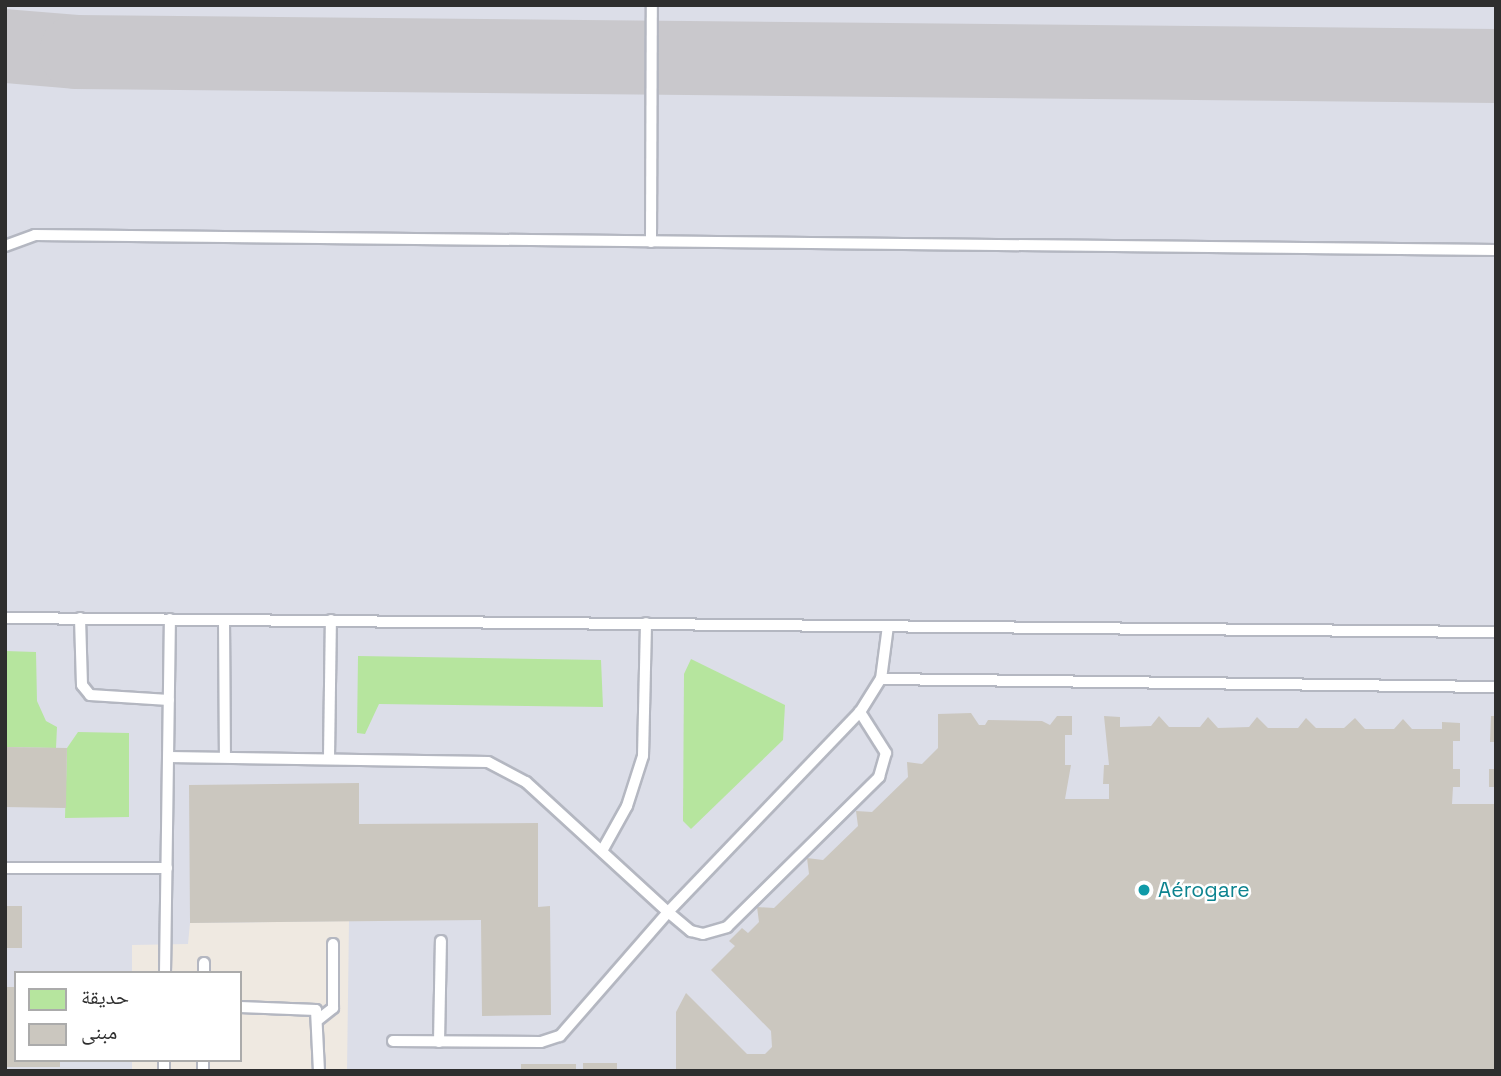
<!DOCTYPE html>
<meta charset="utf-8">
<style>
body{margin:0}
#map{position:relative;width:1501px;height:1076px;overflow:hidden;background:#efe9e1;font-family:"Space Grotesk","Noto Naskh Arabic",sans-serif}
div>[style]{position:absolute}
.airport>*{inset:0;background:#dcdee8}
.green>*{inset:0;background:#b6e59e}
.taxiway>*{height:74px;margin:-37px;padding:0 37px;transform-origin:37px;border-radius:37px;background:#c9c8cc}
.building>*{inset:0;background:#cbc7bf;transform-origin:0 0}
.roads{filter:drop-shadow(2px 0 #b4b7c1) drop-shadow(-2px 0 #b4b7c1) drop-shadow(0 2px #b4b7c1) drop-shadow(0 -2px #b4b7c1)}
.lane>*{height:10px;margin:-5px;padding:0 5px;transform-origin:5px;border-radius:5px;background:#fff}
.dots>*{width:19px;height:19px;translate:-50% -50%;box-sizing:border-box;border:4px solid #fff;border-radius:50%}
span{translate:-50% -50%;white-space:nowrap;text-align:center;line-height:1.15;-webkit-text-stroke:5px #fff;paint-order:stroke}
.culture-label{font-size:21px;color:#0d838f}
.left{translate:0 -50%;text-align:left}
.frame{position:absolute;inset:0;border:7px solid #2e2e2e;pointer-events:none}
.legend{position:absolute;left:14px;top:971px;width:228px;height:91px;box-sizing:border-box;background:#fff;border:2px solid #ababab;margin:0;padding:9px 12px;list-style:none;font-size:21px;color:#2e2e2e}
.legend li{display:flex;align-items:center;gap:14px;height:35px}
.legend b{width:35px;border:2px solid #ababab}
</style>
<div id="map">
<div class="airport">
<div style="clip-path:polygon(5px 5px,1496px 5px,1496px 1071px,347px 1071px,349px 921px,190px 923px,188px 944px,132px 945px,132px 973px,16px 973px,16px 1060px,132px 1060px,132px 1071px,5px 1071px)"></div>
</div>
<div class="green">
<div style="clip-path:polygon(5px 651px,36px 652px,37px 701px,46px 721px,57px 727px,56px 748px,5px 747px)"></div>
<div style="clip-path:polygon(358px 656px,601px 660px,603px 707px,379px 704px,365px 734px,357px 733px)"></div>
<div style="clip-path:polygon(691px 659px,785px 705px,783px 740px,691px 829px,683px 821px,684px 674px)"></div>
<div style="clip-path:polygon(78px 732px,129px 733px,129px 817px,65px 818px,67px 748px)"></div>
</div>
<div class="taxiway">
<div style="left:5px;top:46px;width:71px;rotate:4.8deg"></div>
<div style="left:76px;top:52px;width:1420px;rotate:0.56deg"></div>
</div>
<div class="building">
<div style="clip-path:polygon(971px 713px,979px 725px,985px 725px,988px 720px,1042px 721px,1050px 725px,1057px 716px,1072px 716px,1072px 735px,1065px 735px,1065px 765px,1071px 765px,1065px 799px,1109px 799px,1109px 784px,1103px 784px,1104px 765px,1109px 765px,1104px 716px,1120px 717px,1120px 727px,1151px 726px,1159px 716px,1169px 727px,1200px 727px,1208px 717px,1218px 728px,1249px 727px,1257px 717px,1268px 728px,1298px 728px,1306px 718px,1316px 728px,1344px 728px,1355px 718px,1365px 729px,1394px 729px,1403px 719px,1412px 729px,1442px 729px,1442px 722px,1460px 723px,1460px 741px,1453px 741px,1453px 769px,1460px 769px,1460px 787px,1453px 787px,1452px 804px,1496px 804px,1496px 1071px,676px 1071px,676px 1012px,686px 993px,747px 1054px,765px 1054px,772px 1047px,771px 1031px,711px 970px,735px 946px,729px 941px,742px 928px,748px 933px,759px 922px,757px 907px,774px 908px,809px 874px,807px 858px,823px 860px,858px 826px,856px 811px,872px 812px,908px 777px,907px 762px,922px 764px,938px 748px,938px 714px)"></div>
<div style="clip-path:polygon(1491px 716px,1496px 716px,1496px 742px,1490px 742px)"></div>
<div style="left:5px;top:747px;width:62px;height:60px;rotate:1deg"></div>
<div style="left:1496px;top:769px;width:18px;height:7px;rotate:90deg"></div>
<div style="clip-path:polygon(359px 783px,359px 824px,538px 823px,538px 907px,550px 906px,551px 1015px,482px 1016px,481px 920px,190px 923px,189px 785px)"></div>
<div style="left:5px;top:906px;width:17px;height:42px"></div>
<div style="clip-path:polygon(5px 987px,16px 987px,16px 1060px,60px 1060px,60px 1067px,5px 1067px)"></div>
<div style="left:583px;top:1063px;width:34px;height:8px"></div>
<div style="left:521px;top:1064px;width:55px;height:7px"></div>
</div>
<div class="roads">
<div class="lane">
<div style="left:651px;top:242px;width:237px;rotate:-89.8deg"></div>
<div style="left:5px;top:246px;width:32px;rotate:-20deg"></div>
<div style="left:35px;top:235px;width:1461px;rotate:0.59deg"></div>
<div style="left:5px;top:618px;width:1491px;rotate:0.54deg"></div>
<div style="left:80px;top:618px;width:67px;rotate:88.3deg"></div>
<div style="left:82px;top:685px;width:13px;rotate:51deg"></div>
<div style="left:90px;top:695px;width:79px;rotate:3.6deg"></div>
<div style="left:224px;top:620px;width:137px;rotate:89.6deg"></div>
<div style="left:881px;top:679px;width:615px;rotate:0.75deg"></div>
<div style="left:169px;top:757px;width:319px;rotate:0.9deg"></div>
<div style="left:488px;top:762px;width:43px;rotate:27.8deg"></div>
<div style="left:526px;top:782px;width:193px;rotate:42.5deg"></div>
<div style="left:668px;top:912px;width:30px;rotate:40deg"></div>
<div style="left:691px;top:931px;width:12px;rotate:14deg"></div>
<div style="left:703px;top:934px;width:25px;rotate:-16deg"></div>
<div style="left:727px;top:927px;width:214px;rotate:-44.6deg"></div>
<div style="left:879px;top:777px;width:25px;rotate:-74deg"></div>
<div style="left:886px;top:753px;width:49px;rotate:-122.4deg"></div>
<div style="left:329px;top:757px;width:137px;rotate:-89.2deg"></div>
<div style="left:602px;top:851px;width:51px;rotate:-60.9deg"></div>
<div style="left:627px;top:806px;width:52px;rotate:-72.3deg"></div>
<div style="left:643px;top:756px;width:133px;rotate:-88.7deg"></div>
<div style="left:5px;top:868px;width:162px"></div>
<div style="left:165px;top:973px;width:354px;rotate:-89.2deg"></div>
<div style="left:204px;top:973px;width:10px;rotate:-90deg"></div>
<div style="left:240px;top:1007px;width:76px;rotate:2.3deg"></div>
<div style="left:316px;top:1010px;width:61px;rotate:87.2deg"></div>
<div style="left:319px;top:1019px;width:18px;rotate:-38deg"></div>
<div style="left:333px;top:1008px;width:64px;rotate:-90deg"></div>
<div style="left:393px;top:1041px;width:148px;rotate:0.4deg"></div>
<div style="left:541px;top:1042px;width:20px;rotate:-18deg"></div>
<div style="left:560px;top:1036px;width:164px;rotate:-48.9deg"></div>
<div style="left:668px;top:912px;width:277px;rotate:-46.2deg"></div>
<div style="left:860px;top:712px;width:39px;rotate:-58deg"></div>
<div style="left:881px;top:679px;width:53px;rotate:-82.5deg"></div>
<div style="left:439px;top:1042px;width:101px;rotate:-88.9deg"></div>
<div style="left:164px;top:1071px;width:11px;rotate:-90deg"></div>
<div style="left:203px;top:1071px;width:11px;rotate:-90deg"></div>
</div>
</div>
<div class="dots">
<div style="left:1144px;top:890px;background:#0f9aa8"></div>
</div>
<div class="culture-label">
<span class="left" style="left:1158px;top:890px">Aérogare</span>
</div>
<div class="frame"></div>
<ul class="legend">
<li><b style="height:19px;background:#b6e59e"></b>حديقة</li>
<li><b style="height:19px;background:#cbc7bf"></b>مبنى</li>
</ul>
</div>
